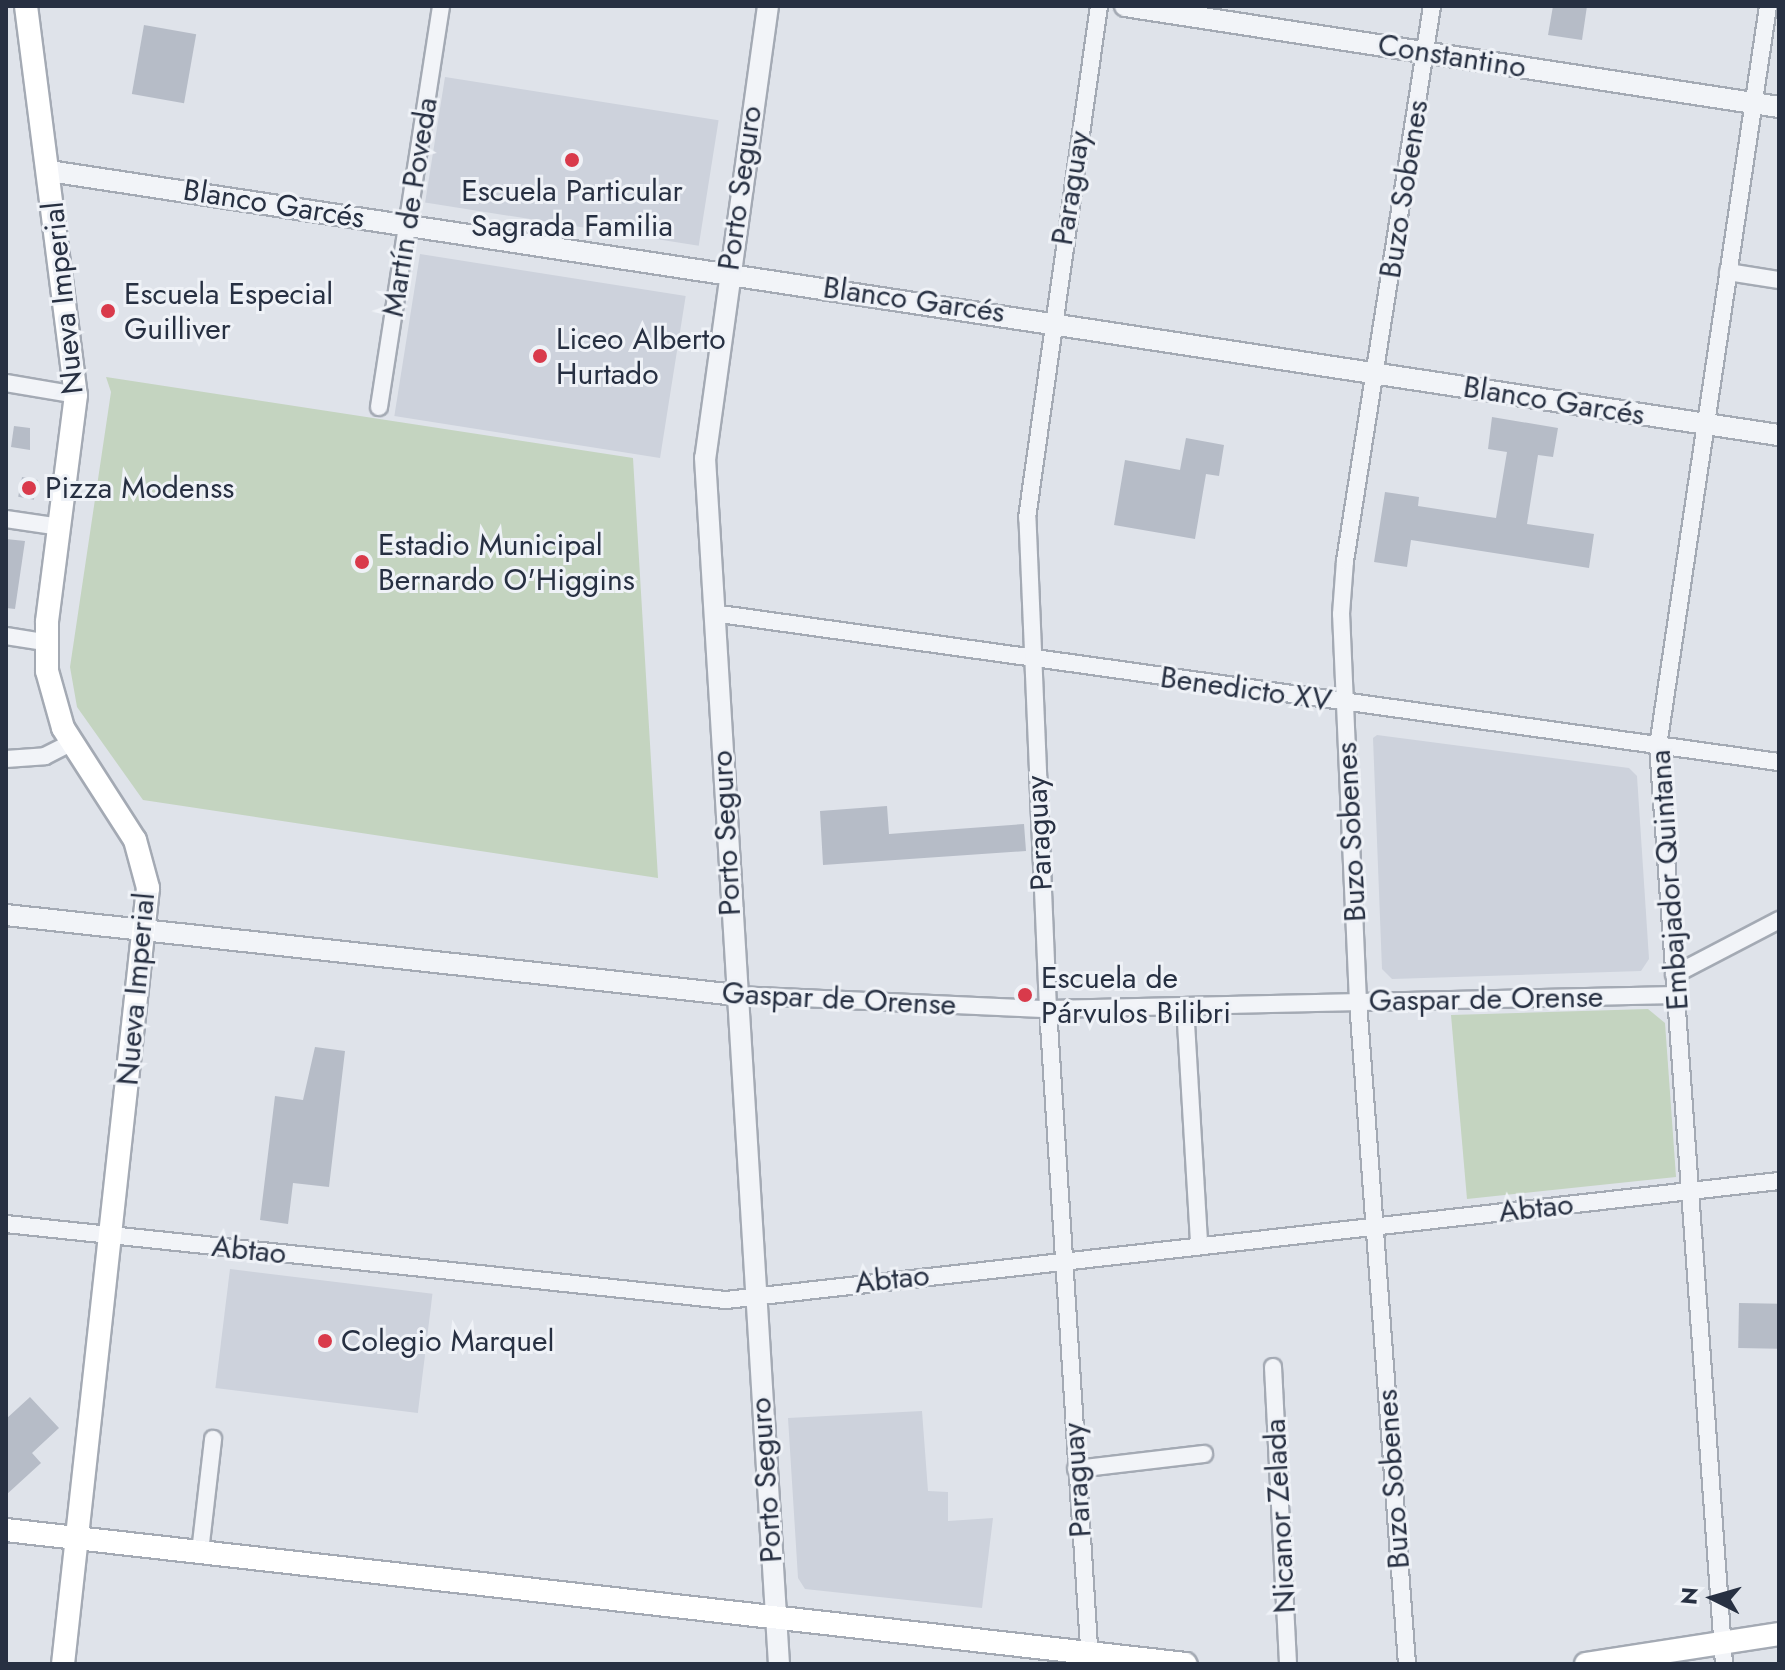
<!DOCTYPE html>
<meta charset="utf-8">
<style>
body{margin:0}
#map{position:relative;width:1785px;height:1670px;overflow:hidden;background:#dfe3ea;font-family:Jost,sans-serif}
div>[style]{position:absolute}
.built>*{inset:0;background:#cdd2dc;transform-origin:0 0}
.green>*{inset:0;background:#c4d4c0}
.building>*{inset:0;background:#b6bcc7;transform-origin:0 0}
.roads{filter:drop-shadow(2px 0 #a4aab4) drop-shadow(-2px 0 #a4aab4) drop-shadow(0 2px #a4aab4) drop-shadow(0 -2px #a4aab4)}
.minor>*{height:16px;margin:-8px;padding:0 8px;transform-origin:8px;border-radius:8px;background:#f2f4f8}
.tertiary>*{height:20px;margin:-10px;padding:0 10px;transform-origin:10px;border-radius:10px;background:#f2f4f8}
.secondary>*{height:22px;margin:-11px;padding:0 11px;transform-origin:11px;border-radius:11px;background:#fff}
.dots>*{width:22px;height:22px;translate:-50% -50%;box-sizing:border-box;border:4px solid #eff2f7;border-radius:50%}
span{translate:-50% -50%;white-space:nowrap;text-align:center;line-height:1.15;-webkit-text-stroke:6px #eff2f7;paint-order:stroke}
.street-label{font-size:30px;color:#273042}
.poi-label{font-size:30px;color:#273042}
.left{translate:0 -50%;text-align:left}
.frame{position:absolute;inset:0;border:8px solid #273042;pointer-events:none}
.north{position:absolute;left:1673px;top:1558px;width:80px;height:80px;-webkit-text-stroke:6px #eff2f7;paint-order:stroke;rotate:275deg;font-size:22px;font-weight:700;line-height:32px;text-align:center;color:#273042}
.north::after{content:'';display:block;margin:auto;width:28px;height:36px;background:#273042;clip-path:polygon(50% 0,100% 100%,50% 72%,0 100%)}
</style>
<div id="map">
<div class="built">
<div style="left:445px;top:77px;width:277px;height:127px;rotate:9deg"></div>
<div style="left:420px;top:254px;width:269px;height:164px;rotate:9deg"></div>
<div style="clip-path:polygon(1377px 735px,1629px 768px,1637px 776px,1649px 959px,1641px 971px,1392px 979px,1382px 969px,1373px 738px)"></div>
<div style="left:230px;top:1269px;width:204px;height:120px;rotate:7deg"></div>
<div style="clip-path:polygon(922px 1411px,928px 1491px,948px 1492px,948px 1521px,993px 1518px,982px 1608px,805px 1589px,798px 1578px,788px 1418px)"></div>
</div>
<div class="green">
<div style="clip-path:polygon(106px 377px,633px 458px,658px 878px,143px 800px,77px 707px,70px 667px,111px 392px)"></div>
<div style="clip-path:polygon(1648px 1009px,1665px 1023px,1676px 1177px,1467px 1199px,1451px 1015px)"></div>
</div>
<div class="building">
<div style="clip-path:polygon(1553px 6px,1587px 6px,1582px 40px,1548px 35px)"></div>
<div style="left:144px;top:25px;width:53px;height:70px;rotate:10deg"></div>
<div style="clip-path:polygon(1492px 417px,1558px 428px,1553px 457px,1538px 455px,1527px 524px,1594px 534px,1589px 568px,1411px 540px,1407px 567px,1374px 562px,1385px 492px,1419px 497px,1418px 506px,1496px 518px,1507px 452px,1488px 449px)"></div>
<div style="clip-path:polygon(14px 426px,30px 428px,30px 450px,11px 447px)"></div>
<div style="clip-path:polygon(1186px 438px,1224px 445px,1219px 476px,1206px 474px,1195px 539px,1114px 525px,1125px 460px,1180px 470px)"></div>
<div style="left:22px;top:477px;width:16px;height:20px;rotate:11deg"></div>
<div style="clip-path:polygon(6px 539px,25px 541px,15px 609px,6px 608px)"></div>
<div style="clip-path:polygon(887px 806px,889px 834px,1024px 824px,1026px 851px,823px 865px,820px 811px)"></div>
<div style="clip-path:polygon(315px 1047px,345px 1051px,329px 1187px,293px 1183px,288px 1224px,260px 1220px,275px 1096px,303px 1100px)"></div>
<div style="left:1739px;top:1303px;width:40px;height:45px;rotate:1deg"></div>
<div style="clip-path:polygon(30px 1397px,59px 1428px,32px 1453px,41px 1463px,6px 1495px,6px 1419px)"></div>
</div>
<div class="roads">
<div class="minor">
<div style="left:1728px;top:272px;width:52px;rotate:8.9deg"></div>
<div style="left:6px;top:383px;width:71px;rotate:9.7deg"></div>
<div style="left:379px;top:407px;width:406px;rotate:-81.2deg"></div>
<div style="left:6px;top:519px;width:55px;rotate:8.4deg"></div>
<div style="left:713px;top:613px;width:1076px;rotate:7.96deg"></div>
<div style="left:6px;top:636px;width:39px;rotate:9deg"></div>
<div style="left:6px;top:759px;width:39px;rotate:-4deg"></div>
<div style="left:45px;top:756px;width:29px;rotate:-27deg"></div>
<div style="left:1674px;top:975px;width:119px;rotate:-27.6deg"></div>
<div style="left:736px;top:995px;width:312px;rotate:2.6deg"></div>
<div style="left:1048px;top:1009px;width:628px;rotate:-1.28deg"></div>
<div style="left:1185px;top:1006px;width:239px;rotate:86.6deg"></div>
<div style="left:6px;top:1224px;width:724px;rotate:6.03deg"></div>
<div style="left:726px;top:1300px;width:1060px;rotate:-6.45deg"></div>
<div style="left:1273px;top:1367px;width:297px;rotate:87.1deg"></div>
<div style="left:1076px;top:1469px;width:129px;rotate:-6.7deg"></div>
<div style="left:200px;top:1552px;width:114px;rotate:-83.4deg"></div>
<div style="left:1090px;top:1662px;width:654px;rotate:-93.68deg"></div>
<div style="left:1048px;top:1009px;width:491px;rotate:-92.4deg"></div>
<div style="left:1027px;top:518px;width:517px;rotate:-82deg"></div>
<div style="left:1407px;top:1664px;width:664px;rotate:-94.23deg"></div>
<div style="left:1358px;top:1002px;width:388px;rotate:-92.5deg"></div>
<div style="left:1341px;top:614px;width:53px;rotate:-85.7deg"></div>
<div style="left:1345px;top:561px;width:562px;rotate:-81.09deg"></div>
<div style="left:1724px;top:1664px;width:920px;rotate:-94.11deg"></div>
<div style="left:1658px;top:746px;width:748px;rotate:-81.54deg"></div>
</div>
<div class="tertiary">
<div style="left:768px;top:6px;width:456px;rotate:97.9deg"></div>
<div style="left:705px;top:458px;width:1208px;rotate:86.49deg"></div>
<div style="left:1125px;top:6px;width:662px;rotate:8.78deg"></div>
<div style="left:49px;top:171px;width:1750px;rotate:8.68deg"></div>
<div style="left:6px;top:915px;width:734px;rotate:6.25deg"></div>
</div>
<div class="secondary">
<div style="left:26px;top:6px;width:392px;rotate:82.7deg"></div>
<div style="left:76px;top:395px;width:229px;rotate:97.3deg"></div>
<div style="left:47px;top:622px;width:49px;rotate:90deg"></div>
<div style="left:47px;top:671px;width:59px;rotate:74.3deg"></div>
<div style="left:63px;top:728px;width:133px;rotate:57.3deg"></div>
<div style="left:135px;top:840px;width:50px;rotate:74.8deg"></div>
<div style="left:148px;top:888px;width:781px;rotate:96.25deg"></div>
<div style="left:6px;top:1530px;width:1187px;rotate:6.48deg"></div>
<div style="left:1586px;top:1664px;width:195px;rotate:-8.8deg"></div>
</div>
</div>
<div class="dots">
<div style="left:572px;top:160px;background:#d93a4b"></div>
<div style="left:108px;top:311px;background:#d93a4b"></div>
<div style="left:540px;top:356px;background:#d93a4b"></div>
<div style="left:29px;top:488px;background:#d93a4b"></div>
<div style="left:362px;top:562px;background:#d93a4b"></div>
<div style="left:1025px;top:995px;background:#d93a4b"></div>
<div style="left:325px;top:1341px;background:#d93a4b"></div>
</div>
<div class="street-label">
<span style="left:1452px;top:56px;rotate:9deg">Constantino</span>
<span style="left:740px;top:188px;rotate:-82deg">Porto Seguro</span>
<span style="left:1071px;top:188px;rotate:-81deg">Paraguay</span>
<span style="left:1404px;top:189px;rotate:-81deg">Buzo Sobenes</span>
<span style="left:274px;top:204px;rotate:9deg">Blanco Garcés</span>
<span style="left:410px;top:207px;rotate:-81deg">Martín de Poveda</span>
<span style="left:63px;top:298px;rotate:-96deg">Nueva Imperial</span>
<span style="left:914px;top:300px;rotate:8deg">Blanco Garcés</span>
<span style="left:1554px;top:401px;rotate:9deg">Blanco Garcés</span>
<span style="left:1246px;top:689px;rotate:8deg">Benedicto XV</span>
<span style="left:1351px;top:832px;rotate:-93deg">Buzo Sobenes</span>
<span style="left:726px;top:833px;rotate:-93deg">Porto Seguro</span>
<span style="left:1039px;top:833px;rotate:-93deg">Paraguay</span>
<span style="left:1669px;top:880px;rotate:-94deg">Embajador Quintana</span>
<span style="left:136px;top:989px;rotate:-85deg">Nueva Imperial</span>
<span style="left:839px;top:999px;rotate:3deg">Gaspar de Orense</span>
<span style="left:1486px;top:999px;rotate:-1deg">Gaspar de Orense</span>
<span style="left:1536px;top:1208px;rotate:-6deg">Abtao</span>
<span style="left:249px;top:1250px;rotate:6deg">Abtao</span>
<span style="left:892px;top:1279px;rotate:-6deg">Abtao</span>
<span style="left:1393px;top:1479px;rotate:-94deg">Buzo Sobenes</span>
<span style="left:766px;top:1480px;rotate:-94deg">Porto Seguro</span>
<span style="left:1077px;top:1480px;rotate:-94deg">Paraguay</span>
<span style="left:1280px;top:1516px;rotate:-93deg">Nicanor Zelada</span>
</div>
<div class="poi-label">
<span style="left:572px;top:208px">Escuela Particular<br>Sagrada Familia</span>
<span class="left" style="left:124px;top:311px">Escuela Especial<br>Guilliver</span>
<span class="left" style="left:556px;top:356px">Liceo Alberto<br>Hurtado</span>
<span class="left" style="left:45px;top:488px">Pizza Modenss</span>
<span class="left" style="left:378px;top:562px">Estadio Municipal<br>Bernardo O'Higgins</span>
<span class="left" style="left:1041px;top:995px">Escuela de<br>Párvulos Bilibri</span>
<span class="left" style="left:341px;top:1341px">Colegio Marquel</span>
</div>
<div class="frame"></div>
<div class="north">N</div>
</div>
